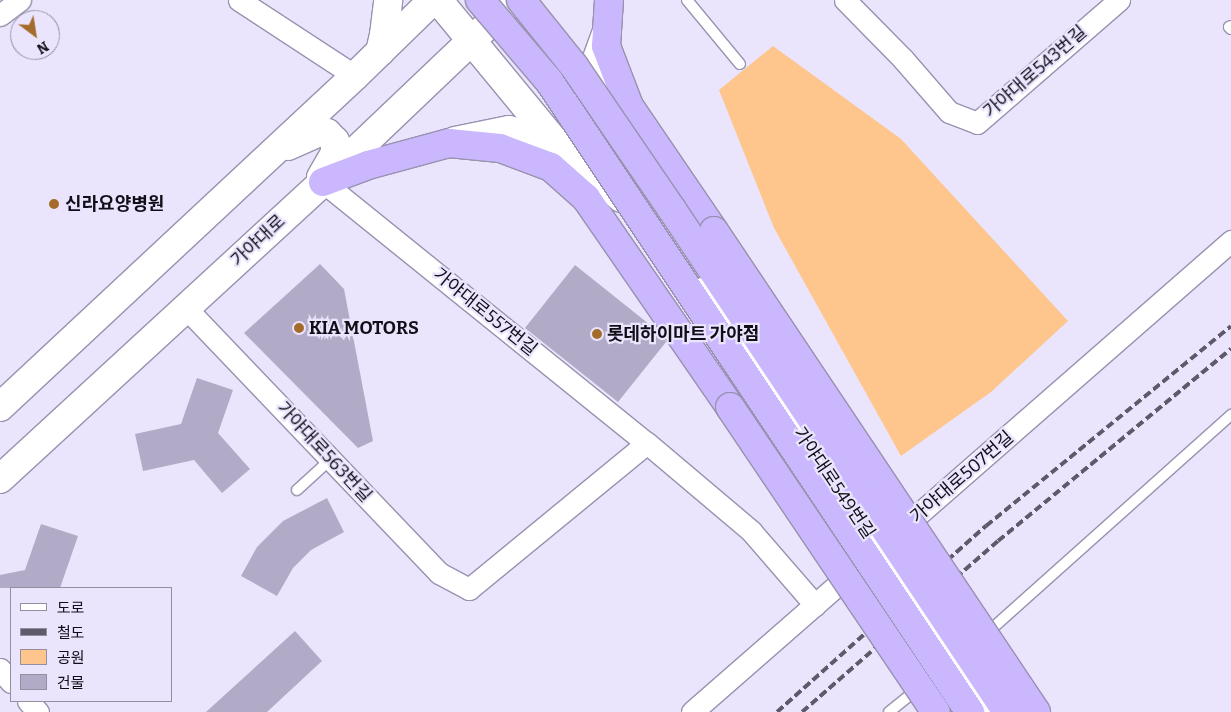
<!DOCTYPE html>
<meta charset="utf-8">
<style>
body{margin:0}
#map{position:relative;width:1231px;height:712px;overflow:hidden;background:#eae5fd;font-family:Bitter,"Noto Sans KR",serif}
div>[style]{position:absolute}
.green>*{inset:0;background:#fec58d}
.building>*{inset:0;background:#b2abc8}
.roads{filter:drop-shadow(1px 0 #9992af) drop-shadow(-1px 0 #9992af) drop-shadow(0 1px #9992af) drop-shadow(0 -1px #9992af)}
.lane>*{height:10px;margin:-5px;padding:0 5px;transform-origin:5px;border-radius:5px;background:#fff}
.street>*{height:21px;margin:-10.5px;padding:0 10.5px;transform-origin:10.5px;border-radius:10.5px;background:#fff}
.secondary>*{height:28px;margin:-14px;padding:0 14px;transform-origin:14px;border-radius:14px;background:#fff}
.highway>*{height:28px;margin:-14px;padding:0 14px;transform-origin:14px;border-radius:14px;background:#cab7fd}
.rail>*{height:4px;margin-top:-2px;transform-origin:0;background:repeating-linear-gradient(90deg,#5e5a69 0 8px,transparent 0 12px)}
.bridges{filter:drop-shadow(1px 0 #9992af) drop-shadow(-1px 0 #9992af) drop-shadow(0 1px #9992af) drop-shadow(0 -1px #9992af)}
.secondary-bridge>*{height:28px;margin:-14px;padding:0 14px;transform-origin:14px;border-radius:14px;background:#fff}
.highway-bridge>*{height:28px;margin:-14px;padding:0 14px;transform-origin:14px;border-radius:14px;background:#cab7fd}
.dots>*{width:14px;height:14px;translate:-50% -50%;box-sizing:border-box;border:2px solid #eae5fd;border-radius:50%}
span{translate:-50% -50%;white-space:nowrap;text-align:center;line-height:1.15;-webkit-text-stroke:4.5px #eae5fd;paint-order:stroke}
.street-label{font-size:18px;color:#110e18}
.poi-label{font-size:18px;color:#110e18;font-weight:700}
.left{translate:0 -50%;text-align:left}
.legend{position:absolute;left:10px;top:587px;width:162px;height:115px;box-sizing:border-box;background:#eae5fd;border:1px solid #938fa1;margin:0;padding:6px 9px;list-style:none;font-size:15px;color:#110e18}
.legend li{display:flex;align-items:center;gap:10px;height:25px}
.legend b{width:25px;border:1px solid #938fa1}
.north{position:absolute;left:10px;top:10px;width:50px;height:50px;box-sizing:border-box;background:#eae5fd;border:1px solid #938fa1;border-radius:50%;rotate:149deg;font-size:14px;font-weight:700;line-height:20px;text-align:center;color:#110e18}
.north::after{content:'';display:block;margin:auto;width:18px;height:22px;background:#a56b2a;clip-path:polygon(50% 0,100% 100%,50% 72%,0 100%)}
</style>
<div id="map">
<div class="green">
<div style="clip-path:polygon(773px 46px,901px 139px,1068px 321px,991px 392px,901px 456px,774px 228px,719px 90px)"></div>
</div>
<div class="building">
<div style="clip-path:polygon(320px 264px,344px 289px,373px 441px,358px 448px,244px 333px)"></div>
<div style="clip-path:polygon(575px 265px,659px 332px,666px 342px,618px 402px,525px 328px)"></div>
<div style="clip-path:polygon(197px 378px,233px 390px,218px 433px,250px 469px,222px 493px,194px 460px,143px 471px,135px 434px,181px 424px)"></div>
<div style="clip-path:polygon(327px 498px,344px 532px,311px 550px,293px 568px,277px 596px,241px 576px,257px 547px,283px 521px)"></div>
<div style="clip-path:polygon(41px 524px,78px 536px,60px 588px,0 588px,0 575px,25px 570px)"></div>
<div style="clip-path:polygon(295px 631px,322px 661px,267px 712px,206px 712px)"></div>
</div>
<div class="roads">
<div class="lane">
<div style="left:687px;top:0;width:83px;rotate:50.4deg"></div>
<div style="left:1231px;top:26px;width:2px;rotate:153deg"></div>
<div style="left:1229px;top:27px;width:3px;rotate:45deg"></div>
<div style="left:297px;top:490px;width:46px;rotate:-42.4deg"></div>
<div style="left:986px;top:634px;width:329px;rotate:-41.8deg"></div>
<div style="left:889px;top:712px;width:67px;rotate:-38.9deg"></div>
</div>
<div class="street">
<div style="left:239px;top:0;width:139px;rotate:33.2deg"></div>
<div style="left:845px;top:0;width:83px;rotate:45.5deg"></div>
<div style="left:903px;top:59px;width:70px;rotate:49deg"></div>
<div style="left:949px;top:112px;width:30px;rotate:21deg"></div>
<div style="left:977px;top:123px;width:188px;rotate:-40.9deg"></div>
<div style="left:0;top:15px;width:25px;rotate:-37deg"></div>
<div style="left:323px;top:182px;width:416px;rotate:38.9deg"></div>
<div style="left:647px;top:443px;width:136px;rotate:40.2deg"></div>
<div style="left:751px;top:531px;width:98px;rotate:49.1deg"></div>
<div style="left:185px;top:307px;width:368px;rotate:46.3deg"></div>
<div style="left:439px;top:573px;width:34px;rotate:28deg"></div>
<div style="left:469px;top:589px;width:230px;rotate:-39.4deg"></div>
<div style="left:0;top:669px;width:17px;rotate:50deg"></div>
<div style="left:28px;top:701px;width:15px;rotate:48deg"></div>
<div style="left:692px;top:712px;width:716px;rotate:-41.15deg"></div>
</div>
<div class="secondary">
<div style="left:438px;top:0;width:184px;rotate:50.5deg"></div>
<div style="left:607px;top:31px;width:32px;rotate:110deg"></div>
<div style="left:596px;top:61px;width:65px;rotate:71.3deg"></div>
<div style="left:380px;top:52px;width:17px;rotate:-77deg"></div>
<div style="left:384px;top:35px;width:35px;rotate:-83deg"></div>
<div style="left:455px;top:141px;width:55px;rotate:-11.5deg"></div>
<div style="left:509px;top:130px;width:48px;rotate:14.6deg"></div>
<div style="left:555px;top:142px;width:41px;rotate:37.1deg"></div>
<div style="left:588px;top:167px;width:45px;rotate:43.2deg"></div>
<div style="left:288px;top:146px;width:32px;rotate:-24deg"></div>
<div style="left:317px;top:133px;width:10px"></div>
<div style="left:327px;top:133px;width:11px;rotate:45deg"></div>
<div style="left:335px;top:141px;width:12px;rotate:90deg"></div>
<div style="left:335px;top:153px;width:28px;rotate:120deg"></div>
<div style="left:634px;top:170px;width:96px;rotate:60.8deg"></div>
<div style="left:0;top:407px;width:485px;rotate:-43deg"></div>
<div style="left:355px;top:76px;width:109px;rotate:-44.3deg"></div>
<div style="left:0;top:479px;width:439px;rotate:-42.6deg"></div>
<div style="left:323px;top:182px;width:264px;rotate:-43.6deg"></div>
</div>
<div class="highway">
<div style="left:609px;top:0;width:46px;rotate:93.7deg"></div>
<div style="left:606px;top:46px;width:64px;rotate:69deg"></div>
<div style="left:629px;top:106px;width:151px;rotate:55.8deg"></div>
<div style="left:323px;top:182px;width:48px;rotate:-20.7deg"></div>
<div style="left:368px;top:165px;width:84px;rotate:-15.2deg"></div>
<div style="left:449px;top:143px;width:51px;rotate:5.6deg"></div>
<div style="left:500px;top:148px;width:54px;rotate:20.4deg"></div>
<div style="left:551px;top:167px;width:47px;rotate:41.5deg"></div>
<div style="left:586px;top:198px;width:254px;rotate:55.4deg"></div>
</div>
</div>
<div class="rail">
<div style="left:777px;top:712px;width:280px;rotate:-41.7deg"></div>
<div style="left:986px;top:526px;width:316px;rotate:-39.2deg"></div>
<div style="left:802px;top:712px;width:260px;rotate:-41.1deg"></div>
<div style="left:998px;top:541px;width:302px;rotate:-39.5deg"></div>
</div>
<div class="bridges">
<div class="secondary-bridge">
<div style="left:706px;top:291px;width:506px;rotate:56.28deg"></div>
</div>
<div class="highway-bridge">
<div style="left:480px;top:0;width:106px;rotate:49.6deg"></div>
<div style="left:549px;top:81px;width:759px;rotate:56.29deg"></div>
<div style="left:521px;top:0;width:85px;rotate:51.2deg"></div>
<div style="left:574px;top:66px;width:172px;rotate:55.7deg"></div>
<div style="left:671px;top:208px;width:606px;rotate:56.31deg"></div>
<div style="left:714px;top:231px;width:579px;rotate:56.2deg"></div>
<div style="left:730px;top:407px;width:368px;rotate:56deg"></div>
</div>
</div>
<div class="dots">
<div style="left:54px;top:204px;background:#a56b2a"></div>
<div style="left:299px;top:328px;background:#a56b2a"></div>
<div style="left:597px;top:334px;background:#a56b2a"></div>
</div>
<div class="street-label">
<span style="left:1035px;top:72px;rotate:-41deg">가야대로543번길</span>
<span style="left:258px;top:241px;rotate:-43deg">가야대로</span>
<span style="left:485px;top:312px;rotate:39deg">가야대로557번길</span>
<span style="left:324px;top:452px;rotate:47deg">가야대로563번길</span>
<span style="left:962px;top:477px;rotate:-41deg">가야대로507번길</span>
<span style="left:834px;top:483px;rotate:56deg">가야대로549번길</span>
</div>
<div class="poi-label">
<span class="left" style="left:65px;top:204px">신라요양병원</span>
<span class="left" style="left:309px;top:328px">KIA MOTORS</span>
<span class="left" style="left:607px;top:334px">롯데하이마트 가야점</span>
</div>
<ul class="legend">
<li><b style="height:6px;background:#fff"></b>도로</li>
<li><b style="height:6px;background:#5e5a69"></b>철도</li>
<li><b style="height:14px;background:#fec58d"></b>공원</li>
<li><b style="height:14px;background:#b2abc8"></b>건물</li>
</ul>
<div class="north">N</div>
</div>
